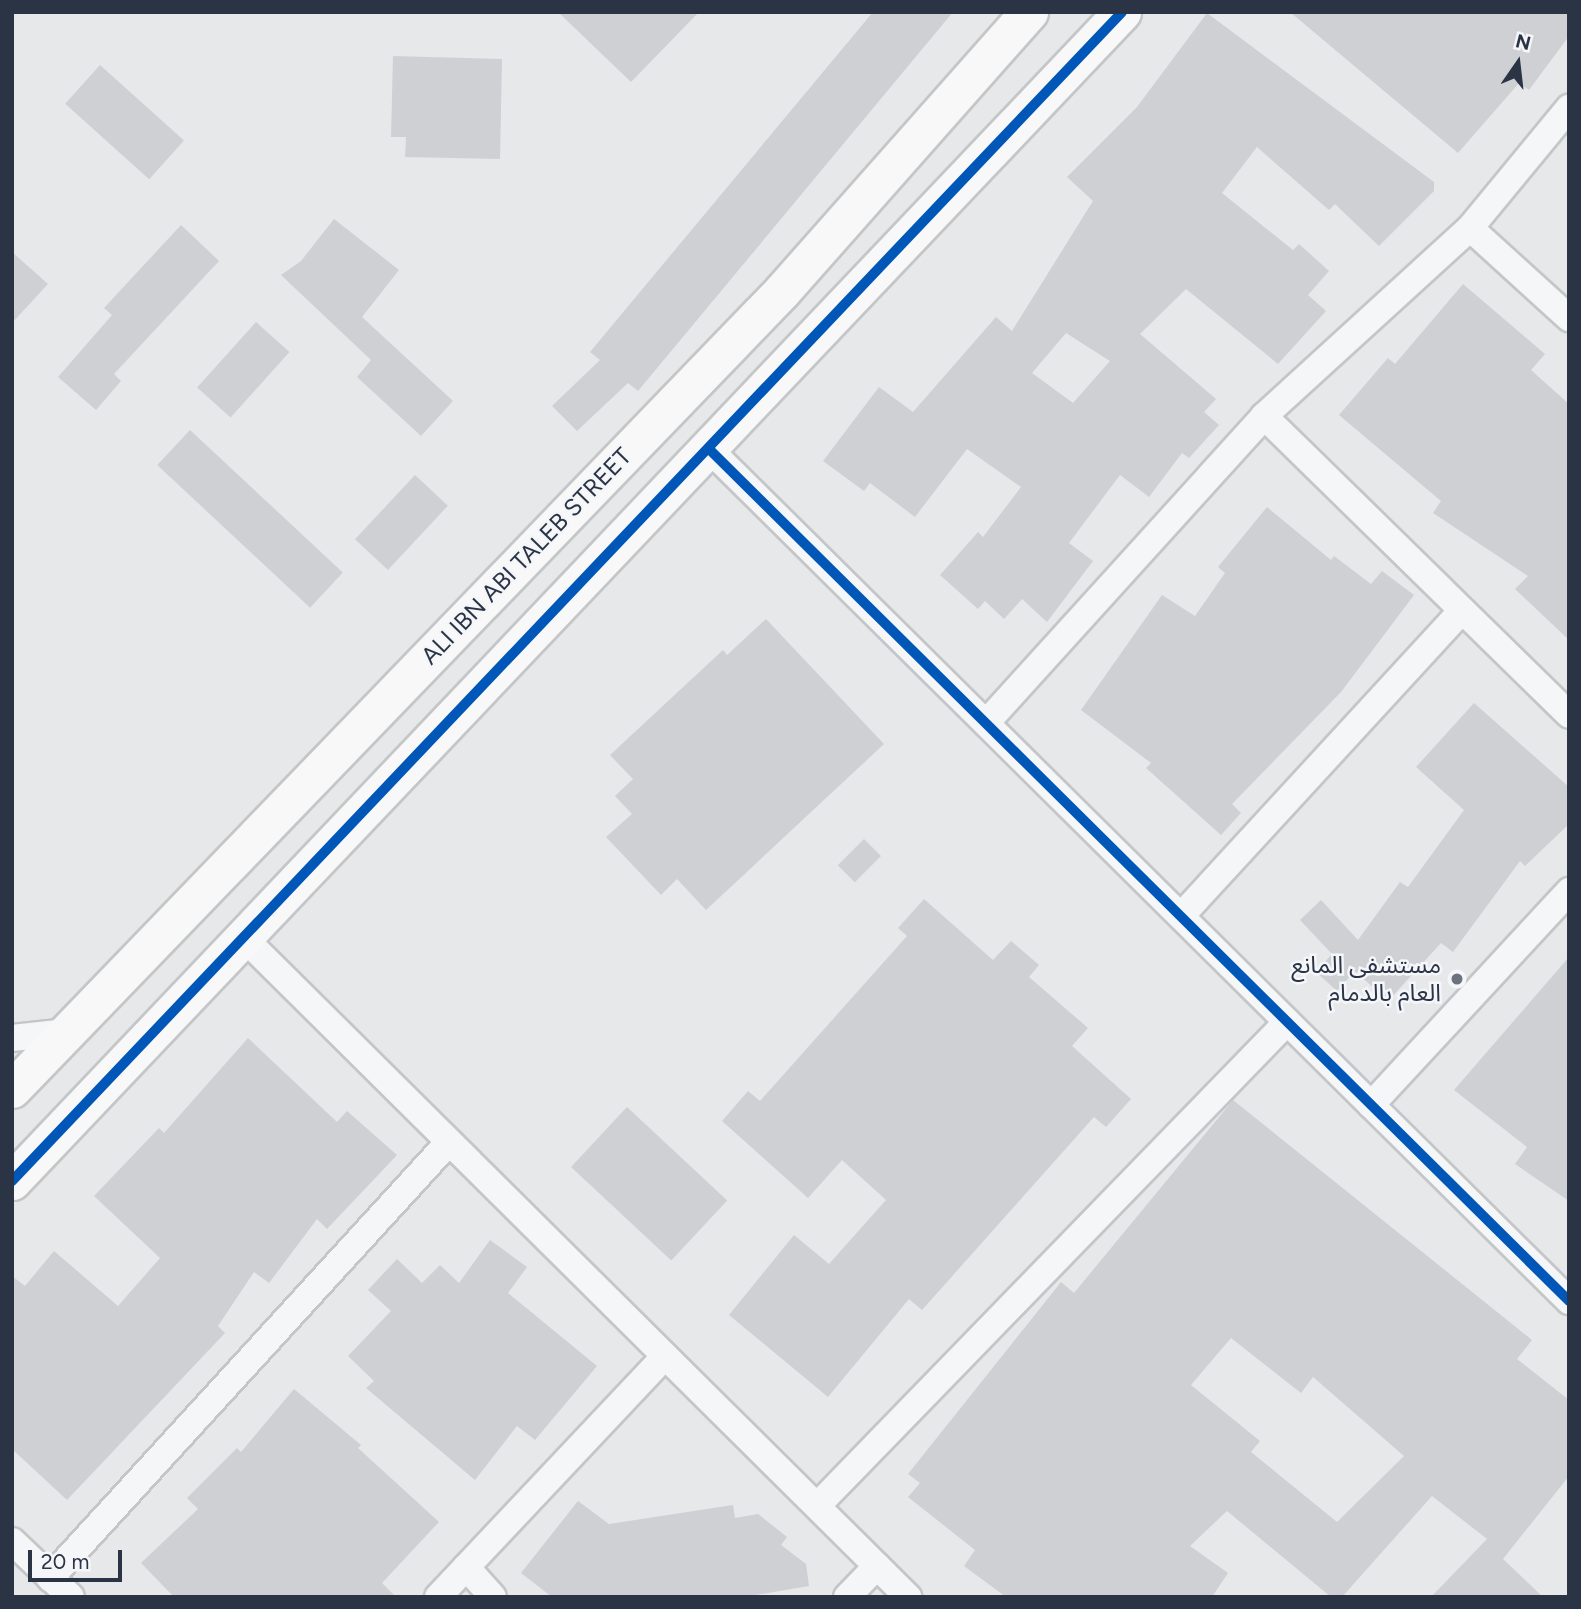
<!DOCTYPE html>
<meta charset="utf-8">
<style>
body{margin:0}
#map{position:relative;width:1581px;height:1609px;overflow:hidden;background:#e6e8ea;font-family:Figtree,"Noto Sans Arabic",sans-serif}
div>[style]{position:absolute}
.building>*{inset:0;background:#ced0d3;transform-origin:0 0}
.roads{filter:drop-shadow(2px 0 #c4c6c8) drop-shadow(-2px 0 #c4c6c8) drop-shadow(0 2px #c4c6c8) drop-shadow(0 -2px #c4c6c8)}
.street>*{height:26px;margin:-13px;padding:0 13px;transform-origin:13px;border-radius:13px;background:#f5f6f7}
.secondary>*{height:37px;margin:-18.5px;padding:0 18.5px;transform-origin:18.5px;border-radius:18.5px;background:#f8f8f8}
.cycleway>*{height:10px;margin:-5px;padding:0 5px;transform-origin:5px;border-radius:5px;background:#0057b8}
.dots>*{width:19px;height:19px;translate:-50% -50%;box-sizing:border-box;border:4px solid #f4f6f9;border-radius:50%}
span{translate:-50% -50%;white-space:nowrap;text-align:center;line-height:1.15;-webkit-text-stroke:5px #f4f6f9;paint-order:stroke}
.street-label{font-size:24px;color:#2b3445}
.poi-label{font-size:24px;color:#2b3445}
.right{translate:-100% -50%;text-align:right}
.frame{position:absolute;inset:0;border:14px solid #2b3445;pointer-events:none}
.north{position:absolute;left:1483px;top:28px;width:70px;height:70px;-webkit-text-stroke:5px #f4f6f9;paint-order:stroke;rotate:14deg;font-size:19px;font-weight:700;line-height:28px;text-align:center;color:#2b3445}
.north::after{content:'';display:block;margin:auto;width:24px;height:32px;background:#2b3445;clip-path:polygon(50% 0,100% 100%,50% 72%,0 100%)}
.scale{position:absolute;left:28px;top:1550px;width:94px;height:32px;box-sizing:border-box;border:4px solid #2b3445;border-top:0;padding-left:9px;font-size:21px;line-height:24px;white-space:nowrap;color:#2b3445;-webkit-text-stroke:5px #f4f6f9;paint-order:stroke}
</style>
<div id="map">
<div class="building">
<div style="clip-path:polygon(558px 12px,699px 12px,631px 82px)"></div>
<div style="clip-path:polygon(873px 12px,953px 12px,638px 391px,628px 383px,577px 431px,552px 406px,600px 360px,590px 352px)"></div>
<div style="clip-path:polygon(1290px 12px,1569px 12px,1569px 36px,1529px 90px,1519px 83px,1458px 153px)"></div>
<div style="clip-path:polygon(evenodd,1207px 13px,1434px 182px,1434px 191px,1379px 246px,1335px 204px,1329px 210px,1257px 147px,1222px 193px,1293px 250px,1299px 244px,1329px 271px,1308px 295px,1326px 311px,1278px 364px,1186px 289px,1140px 334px,1216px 399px,1204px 412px,1219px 425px,1189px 458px,1182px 453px,1149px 497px,1120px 475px,1069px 543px,1093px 561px,1047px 622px,1022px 599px,1004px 619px,985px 601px,978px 609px,940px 575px,978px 532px,983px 537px,1021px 487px,967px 449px,915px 517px,870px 483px,864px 491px,823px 461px,879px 387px,913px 412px,996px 317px,1012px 331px,1093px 201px,1067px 177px,1137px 107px,1207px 13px,1066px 333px,1110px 361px,1073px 403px,1032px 373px,1066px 333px)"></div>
<div style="clip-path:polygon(393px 56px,502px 59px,500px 159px,405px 157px,406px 137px,391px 137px)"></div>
<div style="left:100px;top:65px;width:113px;height:52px;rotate:42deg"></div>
<div style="clip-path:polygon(334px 219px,399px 270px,362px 317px,453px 401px,421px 436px,357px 377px,371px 360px,281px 275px,301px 261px)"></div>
<div style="clip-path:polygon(181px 225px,219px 261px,114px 374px,121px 381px,96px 410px,58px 377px,112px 315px,104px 308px)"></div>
<div style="clip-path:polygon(12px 252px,48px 284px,12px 323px)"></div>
<div style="clip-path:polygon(1463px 284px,1545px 354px,1531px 370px,1569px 404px,1569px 640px,1515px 589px,1528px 576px,1433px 513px,1441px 501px,1339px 415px,1388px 358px,1395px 364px)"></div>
<div style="left:256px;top:322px;width:45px;height:88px;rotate:42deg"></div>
<div style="left:190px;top:430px;width:209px;height:48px;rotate:43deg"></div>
<div style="left:415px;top:475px;width:45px;height:88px;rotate:43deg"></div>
<div style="clip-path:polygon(1267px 507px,1331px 560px,1334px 556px,1371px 584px,1382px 571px,1414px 595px,1341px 692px,1232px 804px,1241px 813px,1221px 835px,1146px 768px,1151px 763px,1081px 710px,1162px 595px,1195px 616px,1225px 573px,1218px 567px)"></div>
<div style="clip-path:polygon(766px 619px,884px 744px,706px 910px,677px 879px,661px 895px,606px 837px,632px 814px,615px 796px,633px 779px,610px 755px,723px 650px,727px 655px)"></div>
<div style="clip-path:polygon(1474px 703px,1569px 787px,1569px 824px,1525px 866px,1520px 861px,1453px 952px,1441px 943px,1388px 1001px,1355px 971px,1337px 991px,1316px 972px,1332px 954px,1300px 920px,1321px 900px,1358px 940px,1400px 882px,1408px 887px,1464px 810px,1416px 767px)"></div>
<div style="left:864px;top:839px;width:24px;height:37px;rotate:45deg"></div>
<div style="clip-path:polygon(924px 899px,993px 960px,1011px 941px,1039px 965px,1029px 977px,1088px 1028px,1072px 1046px,1131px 1099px,1106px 1127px,1094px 1117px,922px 1310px,909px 1299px,828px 1397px,729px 1315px,794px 1235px,829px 1264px,886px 1200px,842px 1160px,808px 1198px,722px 1121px,748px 1091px,760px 1101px,907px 936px,898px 928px)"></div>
<div style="clip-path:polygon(1569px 957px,1569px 1201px,1515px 1164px,1527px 1147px,1454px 1090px)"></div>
<div style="clip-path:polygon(248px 1038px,337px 1122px,347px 1111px,397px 1155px,327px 1229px,317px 1219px,269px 1283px,254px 1272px,218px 1326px,225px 1333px,67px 1500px,12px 1449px,12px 1276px,25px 1286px,54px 1251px,118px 1306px,160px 1258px,94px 1196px,159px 1128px,164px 1133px)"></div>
<div style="clip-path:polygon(evenodd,1233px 1100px,1532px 1340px,1517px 1359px,1569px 1400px,1569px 1476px,1503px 1559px,1543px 1597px,1431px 1597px,1487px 1539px,1432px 1496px,1342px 1597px,1331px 1597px,1227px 1511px,1190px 1546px,1228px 1573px,1212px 1597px,1006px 1597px,964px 1566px,975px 1550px,908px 1497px,920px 1483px,908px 1474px,1061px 1282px,1074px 1293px,1233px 1100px,1231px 1338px,1301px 1393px,1313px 1377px,1404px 1456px,1337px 1522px,1251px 1452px,1260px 1441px,1191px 1385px,1231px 1338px)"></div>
<div style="left:627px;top:1107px;width:137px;height:82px;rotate:43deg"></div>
<div style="clip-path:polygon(490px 1240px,527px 1267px,508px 1293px,597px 1366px,535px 1440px,517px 1426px,475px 1480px,366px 1388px,374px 1381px,348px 1356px,391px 1311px,368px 1290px,397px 1259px,422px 1283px,440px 1265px,459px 1283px)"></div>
<div style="clip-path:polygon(294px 1389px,361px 1445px,358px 1448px,439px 1522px,382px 1583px,396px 1597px,174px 1597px,141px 1563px,198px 1509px,187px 1498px,237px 1448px,241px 1452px)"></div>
<div style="clip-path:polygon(578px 1501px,609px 1524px,733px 1505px,735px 1518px,758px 1514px,787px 1537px,781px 1545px,806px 1564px,809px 1586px,744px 1597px,552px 1597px,521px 1573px)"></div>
</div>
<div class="roads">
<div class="street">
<div style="left:1470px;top:228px;width:134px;rotate:42.3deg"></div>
<div style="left:1264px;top:416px;width:427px;rotate:44.4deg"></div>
<div style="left:709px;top:449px;width:1211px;rotate:44.73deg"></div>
<div style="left:986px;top:723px;width:414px;rotate:-47.8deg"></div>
<div style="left:1264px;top:416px;width:279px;rotate:-42.4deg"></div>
<div style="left:1470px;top:228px;width:156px;rotate:-50.5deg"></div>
<div style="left:1181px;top:916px;width:415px;rotate:-47.4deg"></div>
<div style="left:244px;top:938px;width:936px;rotate:44.78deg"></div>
<div style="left:12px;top:1038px;width:56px;rotate:-6.1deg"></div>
<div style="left:1371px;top:1105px;width:292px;rotate:-47.2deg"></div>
<div style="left:817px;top:1506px;width:675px;rotate:-45.84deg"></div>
<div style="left:12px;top:1541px;width:81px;rotate:43.5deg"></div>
<div style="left:466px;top:1567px;width:40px;rotate:48deg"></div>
<div style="left:50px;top:1578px;width:591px;rotate:-47.54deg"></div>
<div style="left:438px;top:1597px;width:331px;rotate:-46.7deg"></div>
<div style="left:847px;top:1597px;width:43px;rotate:-45.9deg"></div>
</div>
<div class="secondary">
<div style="left:12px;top:1089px;width:1109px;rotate:-46.02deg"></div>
<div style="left:782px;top:291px;width:373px;rotate:-48.5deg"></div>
<div style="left:12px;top:1181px;width:1612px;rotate:-46.48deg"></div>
</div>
</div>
<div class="cycleway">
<div style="left:709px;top:449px;width:1211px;rotate:44.73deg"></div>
<div style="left:12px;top:1181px;width:1612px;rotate:-46.48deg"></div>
</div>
<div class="dots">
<div style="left:1457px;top:979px;background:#6c737f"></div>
</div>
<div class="street-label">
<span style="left:526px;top:556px;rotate:-46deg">ALI IBN ABI TALEB STREET</span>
</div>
<div class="poi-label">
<span class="right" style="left:1441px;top:979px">مستشفى المانع<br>العام بالدمام</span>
</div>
<div class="frame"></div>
<div class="north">N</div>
<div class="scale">20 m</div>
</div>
